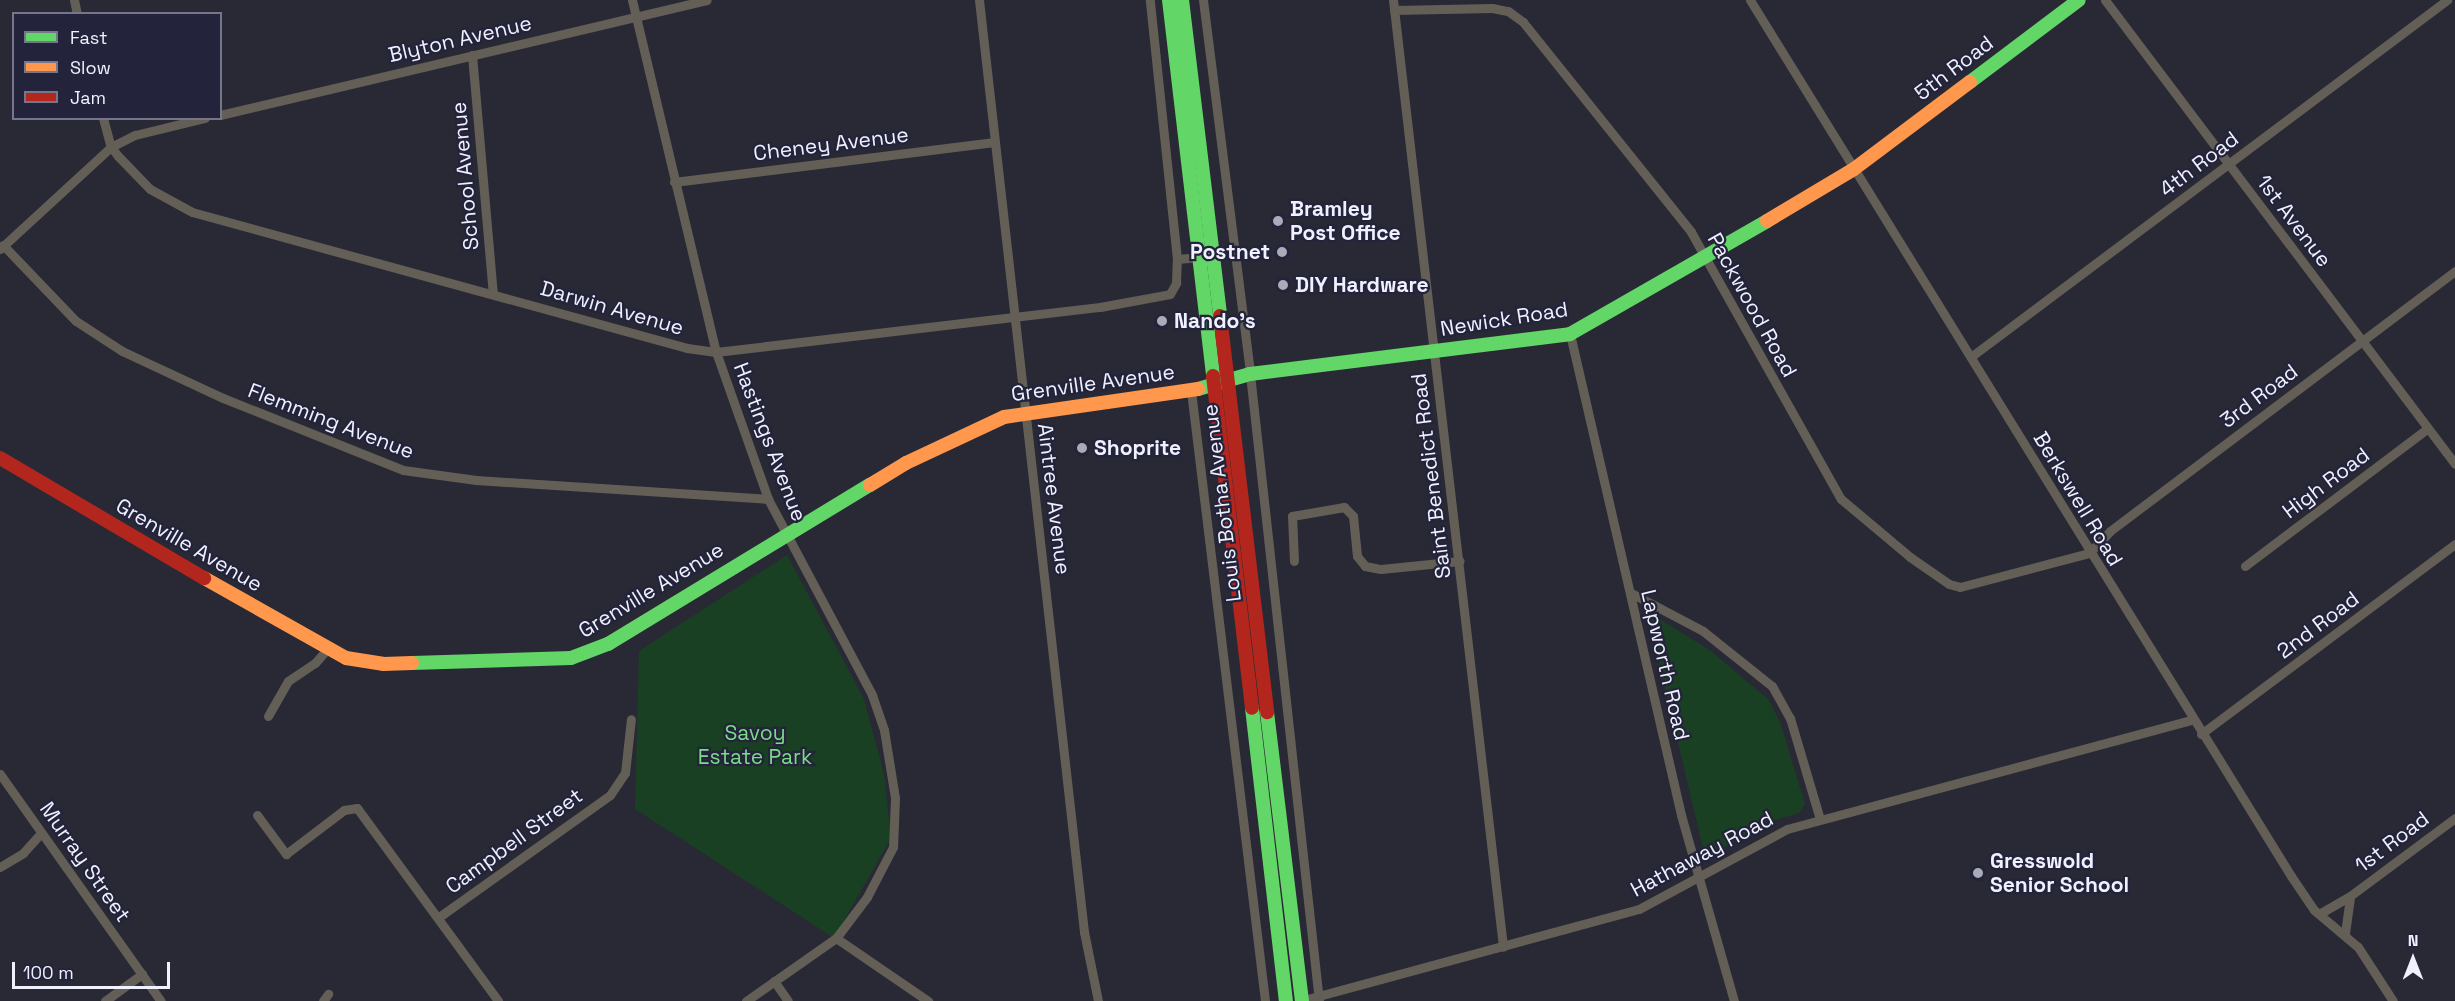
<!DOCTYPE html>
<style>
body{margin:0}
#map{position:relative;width:2455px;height:1001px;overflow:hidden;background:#292935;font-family:"Space Grotesk",sans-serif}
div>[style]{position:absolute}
.green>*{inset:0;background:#1a4023}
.street>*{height:9px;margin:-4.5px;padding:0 4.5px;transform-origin:4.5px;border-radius:4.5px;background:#635f57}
.fast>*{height:14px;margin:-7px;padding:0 7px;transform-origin:7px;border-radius:7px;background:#63d668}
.slow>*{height:14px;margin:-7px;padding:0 7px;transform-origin:7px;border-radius:7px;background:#ff974d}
.jam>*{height:14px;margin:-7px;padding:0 7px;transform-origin:7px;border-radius:7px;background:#b3261e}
.dots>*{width:16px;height:16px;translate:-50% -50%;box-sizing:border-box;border:3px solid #23243b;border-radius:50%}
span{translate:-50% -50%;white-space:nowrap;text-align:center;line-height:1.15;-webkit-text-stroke:4.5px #23243b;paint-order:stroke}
.street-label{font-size:21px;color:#f0f1fe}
.poi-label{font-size:21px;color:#f0f1fe;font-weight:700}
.left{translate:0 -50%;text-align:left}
.right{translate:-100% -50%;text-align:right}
.park-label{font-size:21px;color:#7cdb88}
.legend{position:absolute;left:12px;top:12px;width:210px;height:108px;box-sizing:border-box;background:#23243b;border:2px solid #757689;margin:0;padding:8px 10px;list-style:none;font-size:18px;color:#f0f1fe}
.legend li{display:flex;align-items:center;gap:12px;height:30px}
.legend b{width:30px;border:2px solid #757689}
.north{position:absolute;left:2383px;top:929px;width:60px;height:60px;-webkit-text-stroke:4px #23243b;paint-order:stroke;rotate:0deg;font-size:16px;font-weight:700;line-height:24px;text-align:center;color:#f0f1fe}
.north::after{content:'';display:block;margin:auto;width:21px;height:27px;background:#f0f1fe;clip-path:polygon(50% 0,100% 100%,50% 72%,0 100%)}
.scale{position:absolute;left:12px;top:962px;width:158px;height:27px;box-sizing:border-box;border:3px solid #f0f1fe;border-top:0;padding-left:8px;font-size:18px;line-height:21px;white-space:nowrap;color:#f0f1fe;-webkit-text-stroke:4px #23243b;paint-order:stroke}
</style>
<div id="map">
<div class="green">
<div style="clip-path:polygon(787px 555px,864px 699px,884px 774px,891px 838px,834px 938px,635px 809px,639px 651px)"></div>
<div style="clip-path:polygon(1653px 615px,1711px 651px,1769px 700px,1781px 725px,1805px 804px,1799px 813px,1765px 823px,1718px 851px,1703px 848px,1649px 620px)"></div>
</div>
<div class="street">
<div style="left:74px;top:0;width:14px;rotate:78deg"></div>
<div style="left:632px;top:0;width:362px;rotate:76.6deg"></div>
<div style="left:716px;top:352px;width:156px;rotate:70.5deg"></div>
<div style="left:768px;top:499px;width:222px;rotate:62deg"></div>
<div style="left:872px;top:695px;width:37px;rotate:71deg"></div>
<div style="left:884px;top:730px;width:69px;rotate:80.8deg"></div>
<div style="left:895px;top:798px;width:49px;rotate:92.3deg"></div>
<div style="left:893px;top:847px;width:56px;rotate:117.5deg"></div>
<div style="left:867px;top:897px;width:51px;rotate:127.1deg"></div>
<div style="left:836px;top:938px;width:110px;rotate:145deg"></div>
<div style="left:979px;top:0;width:938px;rotate:83.57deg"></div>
<div style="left:1084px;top:932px;width:70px;rotate:78.5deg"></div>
<div style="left:1203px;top:0;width:377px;rotate:82.8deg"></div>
<div style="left:1250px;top:374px;width:631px;rotate:83.72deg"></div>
<div style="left:1393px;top:0;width:953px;rotate:83.37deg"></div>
<div style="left:1750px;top:0;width:1030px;rotate:58.3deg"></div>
<div style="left:2291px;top:876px;width:41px;rotate:55.9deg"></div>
<div style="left:2314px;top:910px;width:57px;rotate:40.1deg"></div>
<div style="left:2358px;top:947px;width:64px;rotate:57.1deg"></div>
<div style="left:2105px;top:0;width:581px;rotate:52.97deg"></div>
<div style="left:1394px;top:10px;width:98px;rotate:-1.2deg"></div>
<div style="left:1492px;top:8px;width:16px;rotate:11deg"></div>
<div style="left:1508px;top:11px;width:19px;rotate:36deg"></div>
<div style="left:1523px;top:22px;width:269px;rotate:51.3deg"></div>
<div style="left:1691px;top:232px;width:306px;rotate:60.7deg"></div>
<div style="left:1841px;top:499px;width:90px;rotate:40deg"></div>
<div style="left:1910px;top:557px;width:47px;rotate:34.7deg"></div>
<div style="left:1949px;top:584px;width:11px;rotate:15deg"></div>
<div style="left:1960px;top:587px;width:133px;rotate:-14.8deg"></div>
<div style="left:2089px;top:553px;width:30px;rotate:-46deg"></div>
<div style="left:2110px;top:531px;width:432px;rotate:-37deg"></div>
<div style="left:472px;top:55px;width:240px;rotate:85deg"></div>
<div style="left:220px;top:115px;width:500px;rotate:-13.29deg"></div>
<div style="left:103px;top:118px;width:30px;rotate:75deg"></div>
<div style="left:111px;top:147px;width:11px;rotate:52deg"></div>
<div style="left:118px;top:156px;width:46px;rotate:45.9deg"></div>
<div style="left:150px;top:189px;width:48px;rotate:28.7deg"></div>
<div style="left:192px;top:212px;width:513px;rotate:15.36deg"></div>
<div style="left:687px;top:348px;width:29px;rotate:8deg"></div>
<div style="left:716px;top:352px;width:387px;rotate:-6.7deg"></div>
<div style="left:1100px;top:307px;width:71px;rotate:-10.5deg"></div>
<div style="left:1170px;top:294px;width:13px;rotate:-61deg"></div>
<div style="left:1176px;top:283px;width:24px;rotate:-88deg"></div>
<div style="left:1177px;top:259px;width:260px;rotate:-96deg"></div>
<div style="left:674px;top:182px;width:321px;rotate:-7.1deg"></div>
<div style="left:3px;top:245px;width:105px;rotate:46.2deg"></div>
<div style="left:76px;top:321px;width:55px;rotate:33.1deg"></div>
<div style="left:122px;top:351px;width:111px;rotate:25deg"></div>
<div style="left:223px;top:398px;width:194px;rotate:21.8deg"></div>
<div style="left:403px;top:470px;width:74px;rotate:7.8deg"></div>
<div style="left:476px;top:480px;width:293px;rotate:3.7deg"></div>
<div style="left:0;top:249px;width:151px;rotate:-42.6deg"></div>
<div style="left:111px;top:147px;width:27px;rotate:-27deg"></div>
<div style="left:135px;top:135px;width:72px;rotate:-13.7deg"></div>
<div style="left:1177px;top:259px;width:23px;rotate:-5deg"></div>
<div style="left:1570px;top:334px;width:494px;rotate:77deg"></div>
<div style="left:1681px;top:815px;width:193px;rotate:74.1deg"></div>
<div style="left:1972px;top:356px;width:594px;rotate:-36.85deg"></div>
<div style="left:1191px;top:391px;width:614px;rotate:83.08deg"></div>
<div style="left:1294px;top:561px;width:45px;rotate:-92.5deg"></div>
<div style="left:1292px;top:516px;width:53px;rotate:-9.8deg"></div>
<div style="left:1344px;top:507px;width:13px;rotate:45deg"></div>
<div style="left:1353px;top:516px;width:40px;rotate:84.3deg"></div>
<div style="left:1357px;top:556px;width:13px;rotate:51deg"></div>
<div style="left:1365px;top:566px;width:16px;rotate:11deg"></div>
<div style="left:1381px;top:569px;width:79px;rotate:-5.8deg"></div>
<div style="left:2245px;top:566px;width:229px;rotate:-37deg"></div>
<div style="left:1631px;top:593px;width:81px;rotate:27.8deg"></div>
<div style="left:1703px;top:631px;width:88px;rotate:38.6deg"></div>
<div style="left:1772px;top:686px;width:37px;rotate:61deg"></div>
<div style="left:1790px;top:718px;width:105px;rotate:73.5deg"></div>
<div style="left:268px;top:716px;width:40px;rotate:-60.3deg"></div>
<div style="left:288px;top:681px;width:32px;rotate:-34deg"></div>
<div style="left:315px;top:663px;width:18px;rotate:-49deg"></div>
<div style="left:2201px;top:734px;width:317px;rotate:-36.8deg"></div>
<div style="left:0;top:774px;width:278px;rotate:54.7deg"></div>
<div style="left:257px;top:815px;width:49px;rotate:53.4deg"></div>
<div style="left:286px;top:854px;width:73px;rotate:-37.2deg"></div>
<div style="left:344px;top:810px;width:13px;rotate:-9deg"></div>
<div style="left:357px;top:808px;width:239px;rotate:53.8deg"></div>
<div style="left:0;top:867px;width:27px;rotate:-31deg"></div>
<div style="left:23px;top:853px;width:25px;rotate:-48deg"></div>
<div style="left:2319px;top:914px;width:36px;rotate:-30deg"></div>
<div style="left:2350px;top:896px;width:131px;rotate:-36.6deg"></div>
<div style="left:439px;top:917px;width:210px;rotate:-35.5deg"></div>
<div style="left:610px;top:795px;width:27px;rotate:-56deg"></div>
<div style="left:625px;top:773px;width:54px;rotate:-83.7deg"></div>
<div style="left:2345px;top:933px;width:37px;rotate:-82deg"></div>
<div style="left:836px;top:938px;width:112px;rotate:34.4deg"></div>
<div style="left:774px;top:981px;width:24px;rotate:55deg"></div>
<div style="left:105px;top:1001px;width:46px;rotate:-36.1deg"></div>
<div style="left:323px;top:1001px;width:9px;rotate:-54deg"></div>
<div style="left:1300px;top:1001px;width:351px;rotate:-15.2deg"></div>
<div style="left:1639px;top:909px;width:168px;rotate:-28.4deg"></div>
<div style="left:1787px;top:829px;width:419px;rotate:-15.1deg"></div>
</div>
<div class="fast">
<div style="left:1169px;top:0;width:379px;rotate:83.3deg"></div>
<div style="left:1182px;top:0;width:318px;rotate:83.1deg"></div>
<div style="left:1970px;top:82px;width:136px;rotate:-37deg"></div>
<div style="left:1198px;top:389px;width:54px;rotate:-16.1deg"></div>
<div style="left:1250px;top:374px;width:322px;rotate:-7.1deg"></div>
<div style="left:1570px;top:334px;width:227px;rotate:-29.8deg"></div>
<div style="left:412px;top:663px;width:159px;rotate:-1.8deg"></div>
<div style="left:571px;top:658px;width:40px;rotate:-21deg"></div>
<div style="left:608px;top:644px;width:306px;rotate:-31.3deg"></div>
<div style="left:1252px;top:708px;width:295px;rotate:83.4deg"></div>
<div style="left:1267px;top:712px;width:291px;rotate:83.1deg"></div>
</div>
<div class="slow">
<div style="left:1767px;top:221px;width:101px;rotate:-30.9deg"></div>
<div style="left:1854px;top:169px;width:145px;rotate:-36.9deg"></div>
<div style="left:870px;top:485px;width:42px;rotate:-31.4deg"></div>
<div style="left:906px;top:463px;width:108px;rotate:-25.1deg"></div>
<div style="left:1004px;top:417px;width:196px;rotate:-8.2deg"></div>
<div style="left:204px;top:578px;width:163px;rotate:29.4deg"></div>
<div style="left:346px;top:658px;width:37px;rotate:9deg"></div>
<div style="left:383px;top:664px;width:29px;rotate:-2deg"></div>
</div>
<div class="jam">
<div style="left:1220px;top:316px;width:399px;rotate:83.2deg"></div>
<div style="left:1213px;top:376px;width:334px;rotate:83.3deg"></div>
<div style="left:0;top:458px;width:237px;rotate:30.5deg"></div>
</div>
<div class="dots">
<div style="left:1278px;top:221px;background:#aaabb8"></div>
<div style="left:1282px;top:252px;background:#aaabb8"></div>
<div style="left:1283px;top:285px;background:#aaabb8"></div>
<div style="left:1162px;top:321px;background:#aaabb8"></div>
<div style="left:1082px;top:448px;background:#aaabb8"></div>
<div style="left:1978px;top:873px;background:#aaabb8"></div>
</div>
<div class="street-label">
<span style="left:460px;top:39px;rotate:-13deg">Blyton Avenue</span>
<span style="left:1954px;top:68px;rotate:-37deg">5th Road</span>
<span style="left:831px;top:144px;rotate:-7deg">Cheney Avenue</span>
<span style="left:2199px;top:164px;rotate:-37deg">4th Road</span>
<span style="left:465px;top:176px;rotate:-95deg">School Avenue</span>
<span style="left:2294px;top:221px;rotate:53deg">1st Avenue</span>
<span style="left:1752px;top:305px;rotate:61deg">Packwood Road</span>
<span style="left:612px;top:308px;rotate:16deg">Darwin Avenue</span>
<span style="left:1504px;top:319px;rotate:-9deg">Newick Road</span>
<span style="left:1093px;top:383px;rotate:-8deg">Grenville Avenue</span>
<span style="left:2259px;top:396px;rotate:-37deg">3rd Road</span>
<span style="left:331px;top:421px;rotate:21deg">Flemming Avenue</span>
<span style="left:770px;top:442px;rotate:69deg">Hastings Avenue</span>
<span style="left:1431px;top:476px;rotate:-97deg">Saint Benedict Road</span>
<span style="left:2326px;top:483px;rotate:-37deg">High Road</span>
<span style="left:1054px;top:499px;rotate:83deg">Aintree Avenue</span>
<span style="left:2078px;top:499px;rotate:59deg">Berkswell Road</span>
<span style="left:1222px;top:503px;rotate:-97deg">Louis Botha Avenue</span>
<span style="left:189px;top:545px;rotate:30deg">Grenville Avenue</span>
<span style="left:651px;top:590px;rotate:-31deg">Grenville Avenue</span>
<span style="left:2318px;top:625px;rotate:-37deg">2nd Road</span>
<span style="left:1665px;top:665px;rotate:77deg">Lapworth Road</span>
<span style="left:514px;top:841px;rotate:-36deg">Campbell Street</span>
<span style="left:2392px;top:842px;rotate:-37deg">1st Road</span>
<span style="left:1702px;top:854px;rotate:-28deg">Hathaway Road</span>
<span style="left:85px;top:862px;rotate:55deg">Murray Street</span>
</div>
<div class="poi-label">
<span class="left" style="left:1290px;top:221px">Bramley<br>Post Office</span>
<span class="right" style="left:1270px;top:252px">Postnet</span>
<span class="left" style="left:1295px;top:285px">DIY Hardware</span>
<span class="left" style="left:1174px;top:321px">Nando's</span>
<span class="left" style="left:1094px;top:448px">Shoprite</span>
<span class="left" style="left:1990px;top:873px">Gresswold<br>Senior School</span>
</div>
<div class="park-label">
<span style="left:755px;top:745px">Savoy<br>Estate Park</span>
</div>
<ul class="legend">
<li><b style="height:8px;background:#63d668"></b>Fast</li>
<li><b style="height:8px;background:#ff974d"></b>Slow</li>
<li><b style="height:8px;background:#b3261e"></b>Jam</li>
</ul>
<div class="north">N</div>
<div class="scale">100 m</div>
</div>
